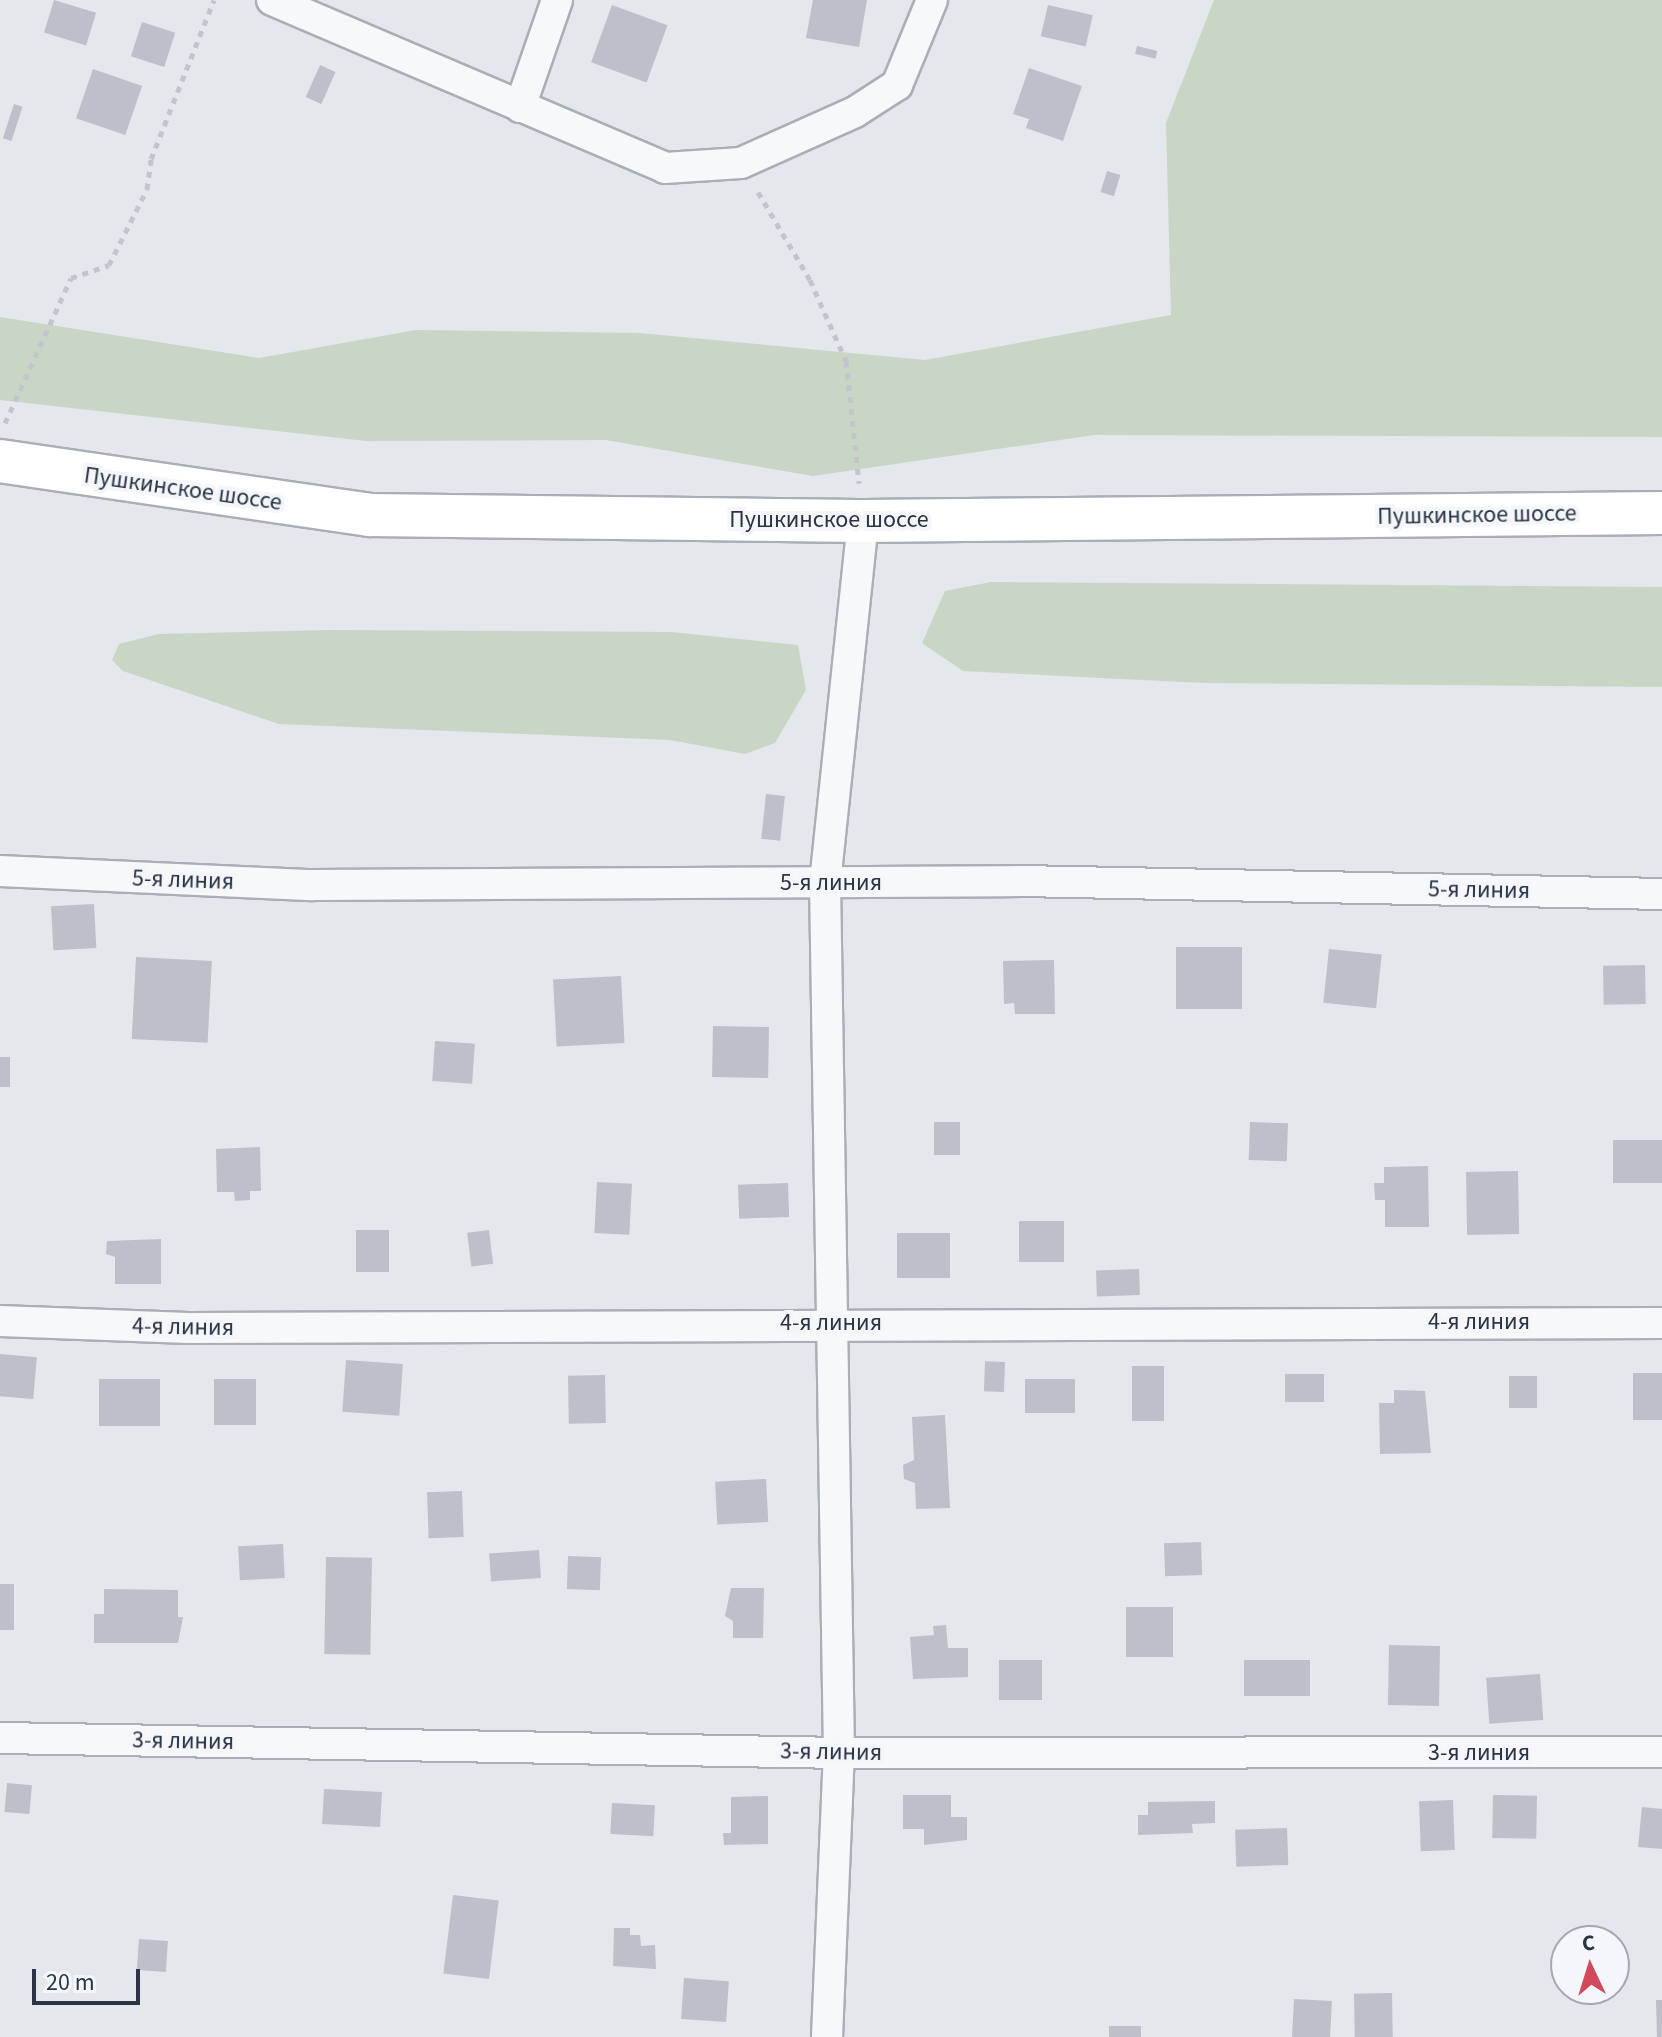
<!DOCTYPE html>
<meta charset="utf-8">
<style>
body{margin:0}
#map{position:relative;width:1662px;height:2037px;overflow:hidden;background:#e4e7ec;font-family:"Source Sans 3",sans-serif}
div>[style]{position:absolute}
.green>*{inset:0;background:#c9d6c5}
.building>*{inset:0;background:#bbc0ca;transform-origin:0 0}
.path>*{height:5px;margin-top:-2.5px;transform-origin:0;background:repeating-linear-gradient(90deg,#c2c5cb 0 6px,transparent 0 12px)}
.roads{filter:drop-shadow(2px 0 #a9aeb7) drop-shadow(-2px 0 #a9aeb7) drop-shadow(0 2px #a9aeb7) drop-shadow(0 -2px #a9aeb7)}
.street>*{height:30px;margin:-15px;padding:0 15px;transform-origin:15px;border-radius:15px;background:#f7f8fa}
.secondary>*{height:42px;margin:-21px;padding:0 21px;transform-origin:21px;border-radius:21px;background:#fff}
span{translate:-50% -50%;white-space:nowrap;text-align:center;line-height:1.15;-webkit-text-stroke:8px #f4f6f9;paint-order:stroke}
.street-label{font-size:24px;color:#2b3445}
.north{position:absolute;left:1550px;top:1925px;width:80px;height:80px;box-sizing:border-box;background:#f4f6f9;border:2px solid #a4a8b1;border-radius:50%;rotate:356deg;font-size:22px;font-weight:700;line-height:32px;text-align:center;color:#2b3445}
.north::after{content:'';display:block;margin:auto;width:28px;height:36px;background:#d1495b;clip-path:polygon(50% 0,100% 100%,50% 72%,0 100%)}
.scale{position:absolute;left:32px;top:1969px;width:108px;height:36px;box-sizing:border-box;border:4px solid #2b3445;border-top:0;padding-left:10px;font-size:24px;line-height:28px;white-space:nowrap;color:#2b3445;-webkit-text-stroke:6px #f4f6f9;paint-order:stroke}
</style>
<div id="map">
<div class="green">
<div style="clip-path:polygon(1214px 0,1662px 0,1662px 437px,1094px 435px,813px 476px,606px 440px,366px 441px,0 400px,0 317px,259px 358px,416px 330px,640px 333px,925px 360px,1171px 315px,1166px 123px)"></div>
<div style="clip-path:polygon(991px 582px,1662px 587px,1662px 687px,1204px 683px,963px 671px,922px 643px,945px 591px)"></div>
<div style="clip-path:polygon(329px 630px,671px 632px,798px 645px,806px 690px,775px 743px,745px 754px,670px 740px,279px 724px,123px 671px,112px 660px,119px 644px,159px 634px)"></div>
</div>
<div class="building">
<div style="left:54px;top:0;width:44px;height:34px;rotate:17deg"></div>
<div style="clip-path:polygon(813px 0,867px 0,859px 47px,806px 38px)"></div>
<div style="left:612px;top:5px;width:59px;height:61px;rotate:20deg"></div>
<div style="left:1048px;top:5px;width:46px;height:32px;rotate:13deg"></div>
<div style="left:142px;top:22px;width:35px;height:36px;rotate:18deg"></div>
<div style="left:1137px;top:46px;width:21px;height:8px;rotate:14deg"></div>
<div style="left:320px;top:65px;width:17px;height:35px;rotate:24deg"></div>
<div style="clip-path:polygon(1029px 68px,1082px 86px,1063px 141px,1026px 128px,1029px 119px,1013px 114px)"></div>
<div style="left:93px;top:69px;width:52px;height:52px;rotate:19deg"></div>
<div style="left:14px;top:104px;width:9px;height:36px;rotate:18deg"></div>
<div style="left:1107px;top:171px;width:14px;height:22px;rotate:17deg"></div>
<div style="left:766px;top:794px;width:19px;height:45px;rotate:6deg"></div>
<div style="left:94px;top:904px;width:44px;height:43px;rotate:87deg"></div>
<div style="left:1176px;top:947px;width:66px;height:62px"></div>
<div style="left:1329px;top:949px;width:53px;height:54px;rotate:6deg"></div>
<div style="left:136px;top:957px;width:76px;height:82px;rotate:3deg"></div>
<div style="clip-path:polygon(1054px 960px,1055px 1014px,1015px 1014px,1014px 1003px,1004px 1004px,1003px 961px)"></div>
<div style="left:1645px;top:965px;width:39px;height:42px;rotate:89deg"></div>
<div style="left:621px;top:976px;width:67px;height:68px;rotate:87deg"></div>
<div style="left:713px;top:1026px;width:56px;height:51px;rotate:1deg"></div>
<div style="left:435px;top:1041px;width:40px;height:40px;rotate:4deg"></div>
<div style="left:0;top:1057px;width:10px;height:30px"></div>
<div style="left:934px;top:1122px;width:26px;height:33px"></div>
<div style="left:1250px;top:1122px;width:38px;height:38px;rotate:2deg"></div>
<div style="left:1613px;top:1140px;width:49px;height:43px"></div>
<div style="clip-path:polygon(260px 1147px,261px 1191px,250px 1191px,250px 1200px,235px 1201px,234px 1192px,217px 1192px,216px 1149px)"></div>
<div style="clip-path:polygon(1428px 1166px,1429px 1227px,1385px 1227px,1385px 1200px,1375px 1200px,1374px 1183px,1384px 1183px,1384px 1167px)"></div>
<div style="left:1518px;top:1171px;width:63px;height:52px;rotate:89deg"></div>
<div style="left:597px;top:1182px;width:35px;height:51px;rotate:3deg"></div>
<div style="left:788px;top:1183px;width:34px;height:50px;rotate:88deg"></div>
<div style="left:1019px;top:1221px;width:45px;height:41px"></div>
<div style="left:356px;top:1230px;width:33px;height:42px"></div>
<div style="left:489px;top:1230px;width:34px;height:22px;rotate:83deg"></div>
<div style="left:897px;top:1233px;width:53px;height:45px"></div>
<div style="clip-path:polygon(161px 1239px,161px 1284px,115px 1284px,115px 1257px,106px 1254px,107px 1241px)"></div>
<div style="left:1139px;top:1269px;width:26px;height:43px;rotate:88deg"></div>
<div style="left:0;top:1354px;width:37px;height:42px;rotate:5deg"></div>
<div style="left:346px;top:1360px;width:57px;height:52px;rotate:4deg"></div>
<div style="left:1005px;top:1362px;width:30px;height:20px;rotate:92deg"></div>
<div style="left:1132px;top:1366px;width:32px;height:55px"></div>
<div style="left:1662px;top:1373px;width:47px;height:29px;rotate:90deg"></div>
<div style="left:1324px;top:1374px;width:28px;height:39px;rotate:90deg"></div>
<div style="left:605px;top:1375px;width:48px;height:37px;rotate:89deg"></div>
<div style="left:1509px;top:1376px;width:28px;height:32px"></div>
<div style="left:99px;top:1379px;width:61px;height:47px"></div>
<div style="left:214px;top:1379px;width:42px;height:46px"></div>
<div style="left:1025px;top:1379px;width:50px;height:34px"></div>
<div style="clip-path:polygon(1394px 1390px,1425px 1391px,1431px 1453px,1380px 1454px,1379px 1403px,1394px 1403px)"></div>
<div style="clip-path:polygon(945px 1415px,950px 1508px,916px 1509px,915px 1483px,904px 1479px,903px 1465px,914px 1460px,912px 1417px)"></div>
<div style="left:766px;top:1479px;width:43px;height:51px;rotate:87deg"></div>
<div style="left:462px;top:1491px;width:46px;height:35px;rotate:88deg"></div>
<div style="left:1201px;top:1542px;width:33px;height:37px;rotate:88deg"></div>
<div style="left:283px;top:1544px;width:34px;height:45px;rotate:87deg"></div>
<div style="left:539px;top:1550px;width:28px;height:50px;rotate:86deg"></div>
<div style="left:568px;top:1556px;width:33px;height:33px;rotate:2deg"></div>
<div style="left:326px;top:1557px;width:46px;height:97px;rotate:1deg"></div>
<div style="left:0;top:1584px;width:14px;height:46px"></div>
<div style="clip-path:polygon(731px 1588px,764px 1588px,763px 1638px,733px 1638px,733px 1621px,725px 1616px)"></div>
<div style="clip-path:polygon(104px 1589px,178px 1590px,178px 1617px,183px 1617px,178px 1643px,94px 1643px,94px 1614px,104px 1614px)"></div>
<div style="left:1126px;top:1607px;width:47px;height:50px"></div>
<div style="clip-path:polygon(946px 1625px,948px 1648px,968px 1648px,968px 1677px,913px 1679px,910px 1637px,934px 1635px,933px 1626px)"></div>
<div style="left:1389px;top:1645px;width:51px;height:60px;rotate:1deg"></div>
<div style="left:1042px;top:1660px;width:40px;height:43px;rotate:90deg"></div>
<div style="left:1310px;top:1660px;width:36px;height:66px;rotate:90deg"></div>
<div style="left:1540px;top:1674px;width:46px;height:54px;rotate:86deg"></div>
<div style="left:7px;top:1783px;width:25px;height:29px;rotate:5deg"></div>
<div style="left:324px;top:1789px;width:58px;height:35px;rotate:3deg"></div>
<div style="clip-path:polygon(903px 1795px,951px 1795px,951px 1817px,967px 1817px,967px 1840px,924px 1845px,924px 1829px,903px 1829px)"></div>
<div style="left:1493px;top:1795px;width:44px;height:43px;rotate:1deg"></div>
<div style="clip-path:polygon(768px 1796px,768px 1844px,724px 1845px,723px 1833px,731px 1833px,731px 1797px)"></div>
<div style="left:1453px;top:1800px;width:50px;height:34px;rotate:88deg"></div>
<div style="clip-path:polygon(1215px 1801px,1215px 1823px,1192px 1824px,1193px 1833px,1138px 1835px,1138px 1815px,1148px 1815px,1148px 1802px)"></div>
<div style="left:612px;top:1803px;width:43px;height:31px;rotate:3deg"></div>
<div style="clip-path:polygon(1642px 1807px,1662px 1809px,1662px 1849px,1638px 1847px)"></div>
<div style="left:1287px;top:1828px;width:37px;height:52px;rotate:88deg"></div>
<div style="left:453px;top:1895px;width:46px;height:79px;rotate:7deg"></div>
<div style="clip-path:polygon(614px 1928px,630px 1928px,630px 1935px,640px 1935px,641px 1946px,655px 1945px,656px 1969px,613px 1966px)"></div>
<div style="left:139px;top:1939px;width:29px;height:31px;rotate:4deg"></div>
<div style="left:684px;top:1978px;width:45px;height:41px;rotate:4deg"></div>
<div style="left:1392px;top:1993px;width:44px;height:38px;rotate:89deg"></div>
<div style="left:1294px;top:1999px;width:38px;height:38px;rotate:3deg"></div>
<div style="clip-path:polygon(1656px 2000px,1662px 2000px,1662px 2037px,1657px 2037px)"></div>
<div style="left:1109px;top:2026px;width:32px;height:11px"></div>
</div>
<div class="path">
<div style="left:758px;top:192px;width:102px;rotate:59.4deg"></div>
<div style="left:810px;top:280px;width:89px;rotate:66deg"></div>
<div style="left:846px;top:361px;width:123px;rotate:83.9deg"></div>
<div style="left:5px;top:423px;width:159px;rotate:-65.5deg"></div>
<div style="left:71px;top:278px;width:40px;rotate:-18.9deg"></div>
<div style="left:109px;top:265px;width:85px;rotate:-63.4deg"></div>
<div style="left:147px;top:189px;width:30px;rotate:-82deg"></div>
<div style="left:151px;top:159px;width:171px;rotate:-68.4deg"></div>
</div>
<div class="roads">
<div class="street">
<div style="left:272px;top:0;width:427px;rotate:23.1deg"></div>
<div style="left:665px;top:168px;width:76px;rotate:-3.8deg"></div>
<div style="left:741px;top:163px;width:125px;rotate:-24.1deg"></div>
<div style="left:855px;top:112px;width:50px;rotate:-32.7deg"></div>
<div style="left:897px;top:85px;width:92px;rotate:-67.6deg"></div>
<div style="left:520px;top:107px;width:113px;rotate:-70.9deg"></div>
<div style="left:0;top:871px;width:313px;rotate:2.6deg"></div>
<div style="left:313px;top:885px;width:708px;rotate:-0.32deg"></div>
<div style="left:1021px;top:881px;width:641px;rotate:1.16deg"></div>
<div style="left:0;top:1321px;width:188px;rotate:2.1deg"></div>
<div style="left:188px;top:1328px;width:1474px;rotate:-0.19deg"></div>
<div style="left:0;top:1738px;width:839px;rotate:1.02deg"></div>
<div style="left:839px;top:1753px;width:823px;rotate:-0.07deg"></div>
<div style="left:827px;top:2037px;width:284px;rotate:-87.6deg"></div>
<div style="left:839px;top:1753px;width:870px;rotate:-90.92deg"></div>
<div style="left:825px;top:883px;width:364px;rotate:-84deg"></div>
</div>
<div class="secondary">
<div style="left:0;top:461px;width:373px;rotate:8.3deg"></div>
<div style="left:369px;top:515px;width:494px;rotate:0.7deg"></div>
<div style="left:863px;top:521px;width:799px;rotate:-0.57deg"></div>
</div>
</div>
<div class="street-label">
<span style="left:183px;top:489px;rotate:8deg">Пушкинское шоссе</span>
<span style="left:1477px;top:515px;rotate:-1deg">Пушкинское шоссе</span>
<span style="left:829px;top:520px">Пушкинское шоссе</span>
<span style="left:183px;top:880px;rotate:2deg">5-я линия</span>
<span style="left:831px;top:883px">5-я линия</span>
<span style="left:1479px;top:890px;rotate:1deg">5-я линия</span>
<span style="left:1479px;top:1322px">4-я линия</span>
<span style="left:831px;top:1323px">4-я линия</span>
<span style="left:183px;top:1327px;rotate:1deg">4-я линия</span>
<span style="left:183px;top:1741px;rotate:1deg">3-я линия</span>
<span style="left:831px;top:1752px;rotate:1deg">3-я линия</span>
<span style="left:1479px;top:1753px">3-я линия</span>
</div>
<div class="north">С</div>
<div class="scale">20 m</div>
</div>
